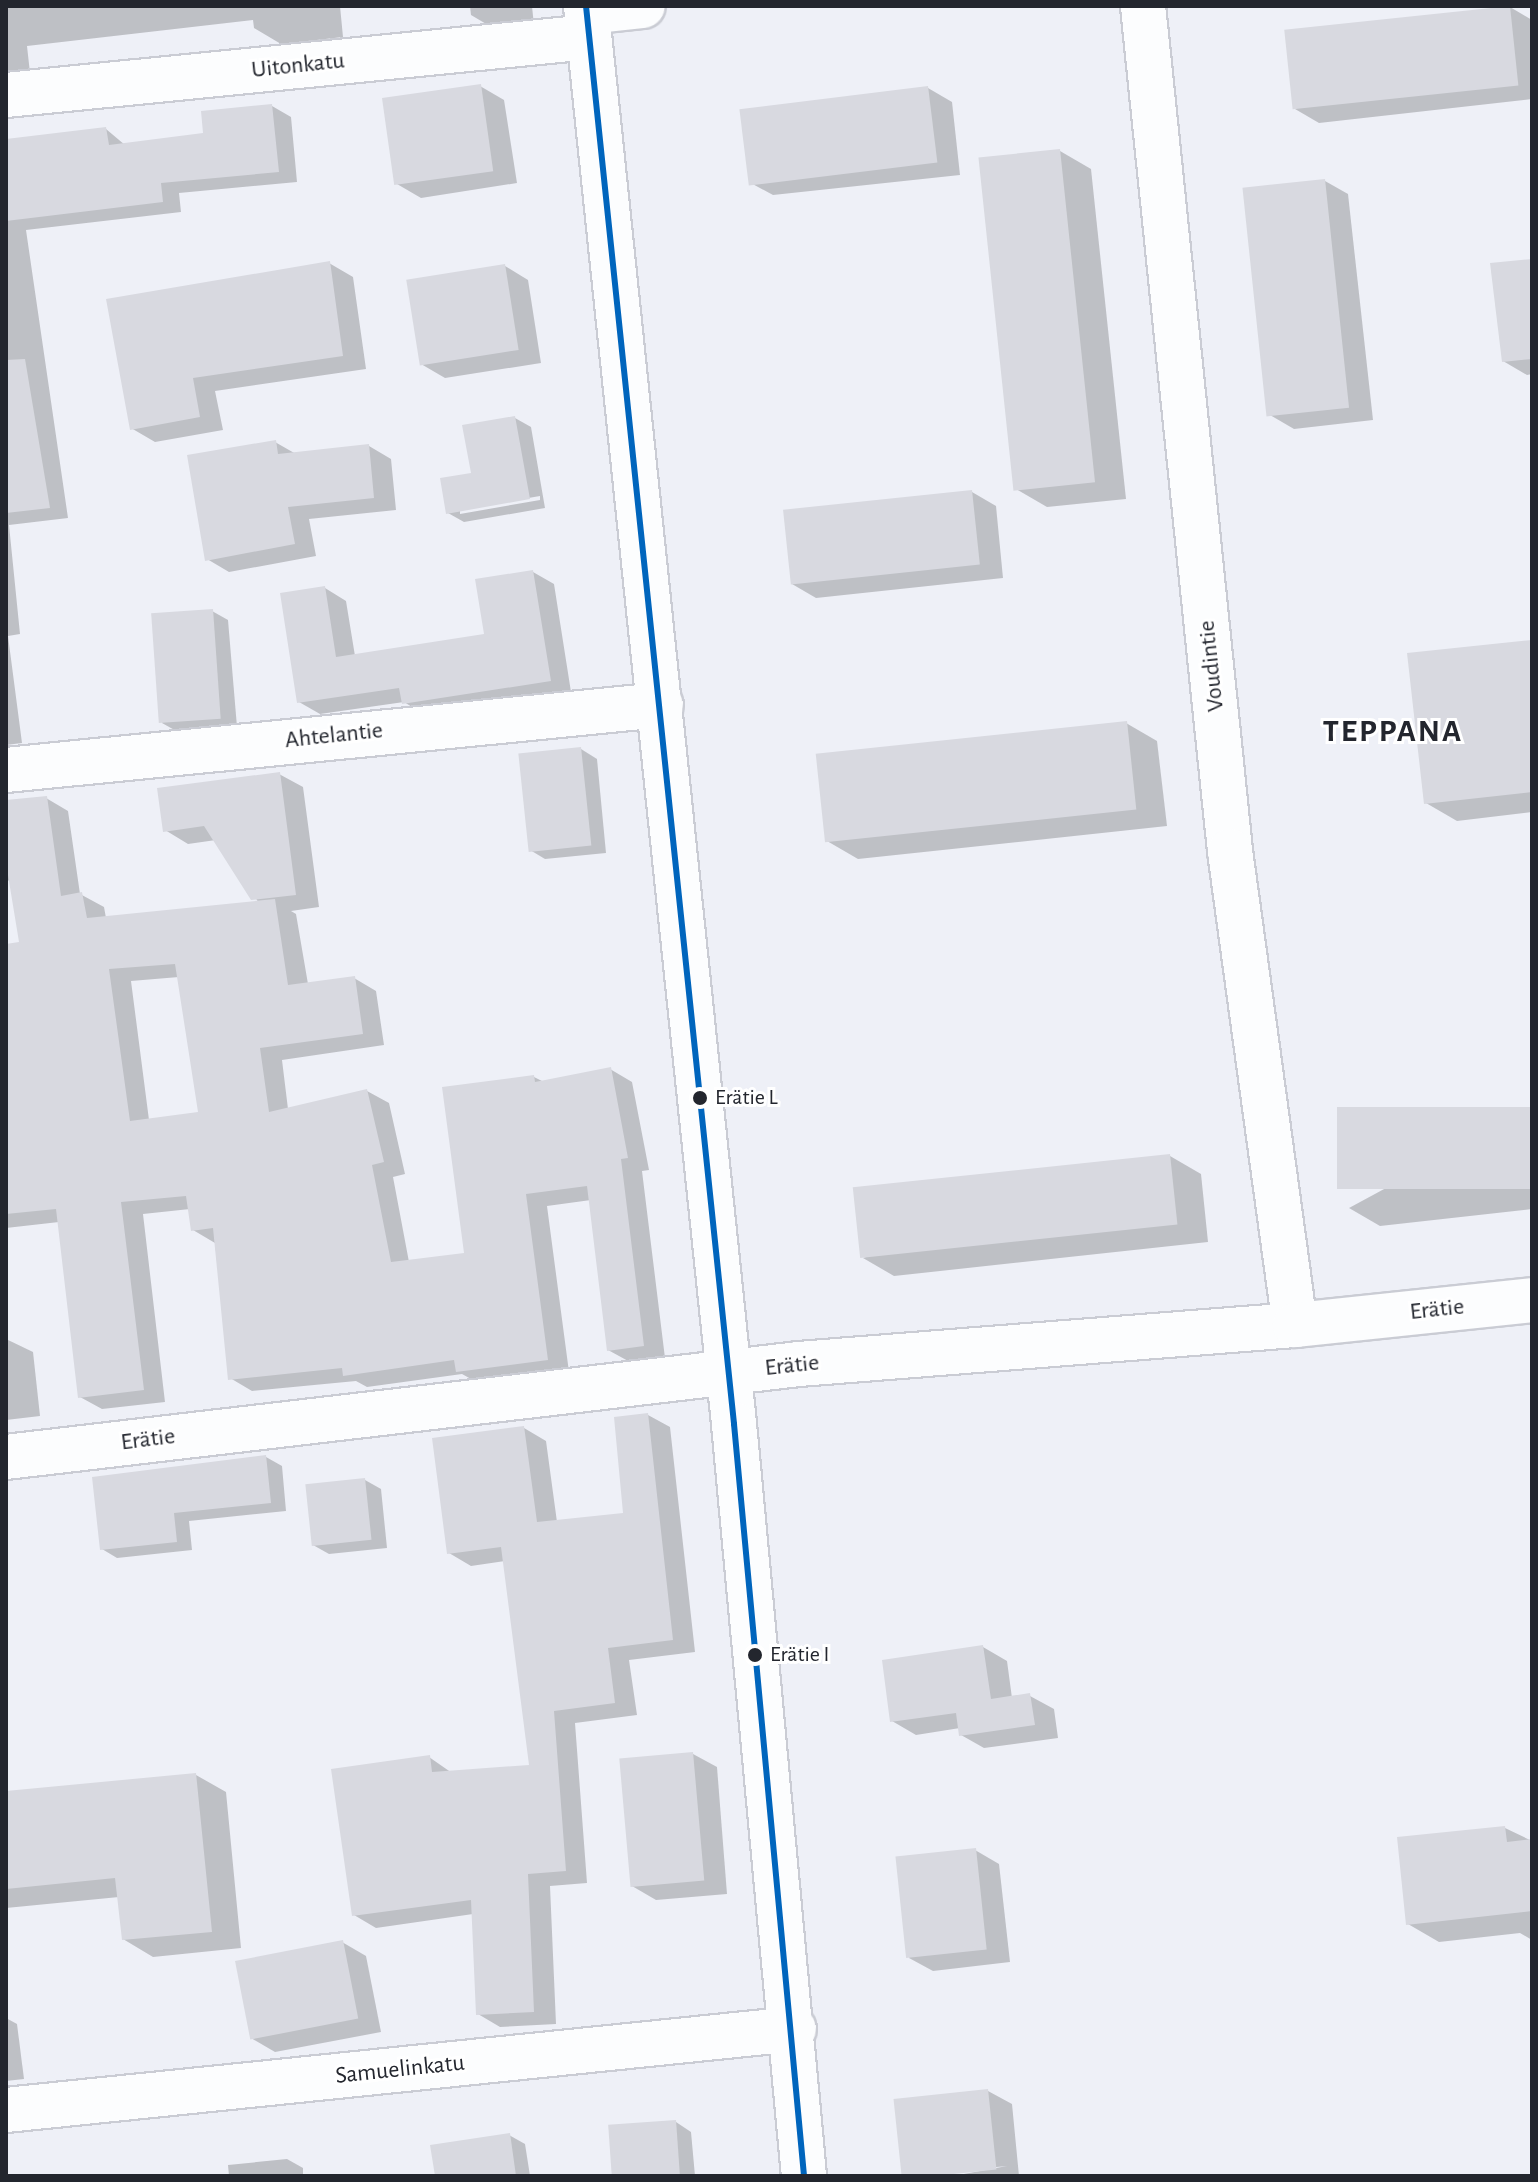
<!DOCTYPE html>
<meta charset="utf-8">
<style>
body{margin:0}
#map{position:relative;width:1538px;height:2182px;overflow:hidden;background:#eef0f7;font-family:"Alegreya Sans",sans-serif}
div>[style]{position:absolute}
.shadow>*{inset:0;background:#0003}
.building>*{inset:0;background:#d8d9e0;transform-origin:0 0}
.roads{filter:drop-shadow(2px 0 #caccd4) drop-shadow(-2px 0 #caccd4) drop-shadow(0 2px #caccd4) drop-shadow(0 -2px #caccd4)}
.street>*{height:44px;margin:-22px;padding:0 22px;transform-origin:22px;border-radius:22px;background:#fcfdfe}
.secondary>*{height:44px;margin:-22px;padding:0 22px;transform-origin:22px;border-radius:22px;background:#fcfdfe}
.bus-1>*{height:6px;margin:-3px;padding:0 3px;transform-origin:3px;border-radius:3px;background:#0065bd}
.dots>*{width:22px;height:22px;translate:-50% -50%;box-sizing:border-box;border:4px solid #fff;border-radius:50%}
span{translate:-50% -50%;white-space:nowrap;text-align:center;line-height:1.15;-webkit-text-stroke:6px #fff;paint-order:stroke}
.bus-label{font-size:22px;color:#23262e}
.left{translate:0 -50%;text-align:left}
.street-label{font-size:24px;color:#23262e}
.district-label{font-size:32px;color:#23262e;font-weight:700;letter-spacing:2px}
.frame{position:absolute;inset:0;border:8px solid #23262e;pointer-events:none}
</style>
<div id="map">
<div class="shadow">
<div style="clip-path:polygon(6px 6px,340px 6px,343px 37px,281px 44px,254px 28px,253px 20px,27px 46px,30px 73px,6px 76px)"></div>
<div style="clip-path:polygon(470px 6px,532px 6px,534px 26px,498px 31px,471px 15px)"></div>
<div style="clip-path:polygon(1510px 7px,1532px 20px,1532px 99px,1319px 123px,1295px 109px)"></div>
<div style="clip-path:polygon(480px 86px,504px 100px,517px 183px,421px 198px,397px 184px)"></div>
<div style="clip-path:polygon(928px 88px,952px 102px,960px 175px,773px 195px,749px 182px)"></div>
<div style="clip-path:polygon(272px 106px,291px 117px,297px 182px,179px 193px,181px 212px,26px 230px,68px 518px,9px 525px,20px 634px,8px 636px,22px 743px,6px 745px,6px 181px,106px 129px,125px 145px,205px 135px)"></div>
<div style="clip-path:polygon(1060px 151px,1091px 169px,1126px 499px,1047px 507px,1016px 489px)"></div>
<div style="clip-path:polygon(1325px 181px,1348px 194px,1373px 420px,1294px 429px,1270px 415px)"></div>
<div style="clip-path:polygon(1532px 261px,1532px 374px,1527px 375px,1503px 361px)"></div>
<div style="clip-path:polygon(329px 263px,353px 277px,366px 369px,215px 391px,223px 430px,155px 442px,131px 428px)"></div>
<div style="clip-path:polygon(505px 266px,528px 280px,541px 363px,445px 378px,421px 364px)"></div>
<div style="clip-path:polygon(evenodd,515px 418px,531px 427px,545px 508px,464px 522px,448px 513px,515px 418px,540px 496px,540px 500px,460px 514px,460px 510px,540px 496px)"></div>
<div style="clip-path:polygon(275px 442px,296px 454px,369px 446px,391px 459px,396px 510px,309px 519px,316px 556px,229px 572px,207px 559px)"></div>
<div style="clip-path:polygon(972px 492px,996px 506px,1003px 578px,816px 598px,792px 584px)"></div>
<div style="clip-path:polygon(533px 572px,554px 584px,571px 692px,425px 715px,404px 702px,320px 714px,299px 702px,325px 588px,346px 601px,355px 656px,486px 635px)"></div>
<div style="clip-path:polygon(212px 611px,228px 620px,237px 727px,178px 732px,162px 723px)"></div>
<div style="clip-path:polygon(1532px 642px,1532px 812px,1457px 821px,1426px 803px)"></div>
<div style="clip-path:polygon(1126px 723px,1157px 741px,1167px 826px,858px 859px,827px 841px)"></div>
<div style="clip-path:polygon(581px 749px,597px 759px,606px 853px,545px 859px,530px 850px)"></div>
<div style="clip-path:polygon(evenodd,279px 774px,303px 787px,319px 907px,291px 911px,296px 914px,308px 984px,354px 978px,376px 991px,384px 1045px,282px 1060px,288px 1109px,367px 1091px,389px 1103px,405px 1174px,393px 1177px,409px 1262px,466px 1255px,534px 1077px,544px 1082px,610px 1069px,632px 1082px,649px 1170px,642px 1171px,665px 1358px,630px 1362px,608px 1350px,591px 1200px,547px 1206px,569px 1372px,480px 1384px,462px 1374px,367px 1387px,356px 1381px,252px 1391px,230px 1378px,215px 1243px,193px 1230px,190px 1209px,143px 1214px,165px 1402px,102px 1409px,80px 1397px,59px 1222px,6px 1228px,6px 946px,21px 944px,11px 880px,6px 881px,6px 802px,46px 798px,68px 811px,80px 894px,104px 907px,106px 918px,259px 903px,216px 840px,188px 844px,165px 830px,279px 774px,179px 977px,200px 1114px,149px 1120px,131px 981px,179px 977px)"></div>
<div style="clip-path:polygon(1532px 1109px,1532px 1209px,1380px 1226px,1349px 1208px)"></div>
<div style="clip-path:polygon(1170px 1156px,1201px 1174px,1208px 1242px,894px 1276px,863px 1258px)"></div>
<div style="clip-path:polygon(6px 1339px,33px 1352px,40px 1416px,6px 1420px)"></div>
<div style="clip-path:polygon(648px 1415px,670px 1427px,695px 1652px,629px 1660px,637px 1715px,575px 1723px,587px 1883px,550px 1886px,556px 2024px,500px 2027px,478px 2014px,473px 1914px,376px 1928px,354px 1915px,429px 1757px,452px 1773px,532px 1767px,505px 1561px,471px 1566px,449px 1553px,524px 1428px,546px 1441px,557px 1522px,625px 1515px)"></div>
<div style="clip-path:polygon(266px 1457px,282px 1466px,286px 1511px,189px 1521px,192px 1550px,117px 1558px,102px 1549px)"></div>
<div style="clip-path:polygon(365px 1480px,381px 1489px,387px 1548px,329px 1554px,313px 1545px)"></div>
<div style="clip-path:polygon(983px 1647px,1007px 1661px,1012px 1698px,1030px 1696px,1054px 1709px,1058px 1738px,984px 1748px,961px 1735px,960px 1728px,916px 1735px,892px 1721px)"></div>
<div style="clip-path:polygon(693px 1754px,717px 1767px,727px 1894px,656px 1900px,632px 1886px)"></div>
<div style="clip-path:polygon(196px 1775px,226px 1792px,241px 1948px,153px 1957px,123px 1939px,119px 1897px,6px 1908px,6px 1793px)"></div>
<div style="clip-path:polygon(1505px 1828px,1532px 1841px,1532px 1940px,1520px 1933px,1439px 1942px,1408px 1924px)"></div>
<div style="clip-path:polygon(975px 1850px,999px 1864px,1010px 1962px,933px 1971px,909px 1958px)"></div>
<div style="clip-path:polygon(342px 1942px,366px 1956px,381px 2032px,275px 2052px,251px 2038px)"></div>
<div style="clip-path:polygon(6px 2018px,17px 2024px,24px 2079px,6px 2081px)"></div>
<div style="clip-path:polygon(988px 2091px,1012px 2104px,1019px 2176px,953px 2176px,1007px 2166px,905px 2176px,897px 2100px)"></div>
<div style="clip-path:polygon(676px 2122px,691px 2132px,695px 2176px,614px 2176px)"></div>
<div style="clip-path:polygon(509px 2135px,525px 2144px,530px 2176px,437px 2176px)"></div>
<div style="clip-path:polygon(287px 2159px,303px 2168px,303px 2176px,229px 2176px,228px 2165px)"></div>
</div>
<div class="building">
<div style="left:1510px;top:6px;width:80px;height:227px;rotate:84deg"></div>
<div style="left:481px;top:84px;width:88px;height:100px;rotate:82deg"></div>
<div style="left:928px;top:86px;width:77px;height:190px;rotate:83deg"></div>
<div style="clip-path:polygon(272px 104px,279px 172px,161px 183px,163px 202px,6px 221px,6px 139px,106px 127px,109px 145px,203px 133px,201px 111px)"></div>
<div style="left:1060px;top:149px;width:335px;height:82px;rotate:84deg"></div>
<div style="left:1325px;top:179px;width:230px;height:83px;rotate:84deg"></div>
<div style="clip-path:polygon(1532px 259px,1532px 359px,1502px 362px,1490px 263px)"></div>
<div style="clip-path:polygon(330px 261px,343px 356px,193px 378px,200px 417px,130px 430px,106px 299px)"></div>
<div style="left:505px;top:264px;width:87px;height:100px;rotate:81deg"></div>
<div style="clip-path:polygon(25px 359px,50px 508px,6px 513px,6px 360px)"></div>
<div style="clip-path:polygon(515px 416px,530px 499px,446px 514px,440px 478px,471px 473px,462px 425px)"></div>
<div style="clip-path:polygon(276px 440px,278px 454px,369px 444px,374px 498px,288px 507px,295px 544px,205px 561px,187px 455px)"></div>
<div style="left:972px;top:490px;width:75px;height:190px;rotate:84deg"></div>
<div style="clip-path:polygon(533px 570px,551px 681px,402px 704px,399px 688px,297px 703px,280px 593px,325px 586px,336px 657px,484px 634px,475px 579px)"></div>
<div style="left:213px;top:609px;width:110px;height:62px;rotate:86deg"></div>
<div style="clip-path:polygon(1532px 640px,1532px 792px,1424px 804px,1407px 653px)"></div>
<div style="left:1127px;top:721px;width:89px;height:313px;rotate:84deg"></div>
<div style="left:581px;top:747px;width:99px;height:63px;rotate:84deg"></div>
<div style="clip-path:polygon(280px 772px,296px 895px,251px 900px,204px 826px,163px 832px,157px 788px)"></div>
<div style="clip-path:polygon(evenodd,47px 796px,61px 896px,82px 892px,87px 918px,275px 899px,288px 985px,355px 976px,363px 1034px,260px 1048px,269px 1112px,367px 1089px,384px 1162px,372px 1165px,391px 1262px,464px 1253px,442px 1087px,534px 1075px,535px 1082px,611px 1067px,628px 1158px,621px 1159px,644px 1346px,607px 1351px,587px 1186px,526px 1194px,548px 1360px,456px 1372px,454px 1360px,343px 1376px,342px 1368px,228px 1380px,213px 1228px,191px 1231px,186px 1196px,121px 1202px,144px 1390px,78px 1398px,56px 1209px,6px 1214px,6px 944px,19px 942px,6px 863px,6px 800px,47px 796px,175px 964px,198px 1112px,130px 1121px,109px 969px,175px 964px)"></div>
<div style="left:1532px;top:1107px;width:82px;height:195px;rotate:90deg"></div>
<div style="left:1170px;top:1154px;width:71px;height:319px;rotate:84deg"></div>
<div style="clip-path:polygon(648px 1413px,673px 1640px,608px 1648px,615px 1703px,554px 1711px,566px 1871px,528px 1874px,534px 2012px,476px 2015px,471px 1900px,352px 1916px,331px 1769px,430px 1755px,432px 1772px,529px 1765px,501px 1547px,447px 1554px,432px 1438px,524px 1426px,537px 1522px,623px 1513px,614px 1417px)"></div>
<div style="clip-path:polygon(266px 1455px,271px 1503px,174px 1513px,177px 1542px,100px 1550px,92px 1477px)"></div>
<div style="left:365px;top:1478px;width:62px;height:60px;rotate:84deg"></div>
<div style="clip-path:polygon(983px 1645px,991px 1699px,1030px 1693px,1035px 1725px,959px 1736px,956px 1713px,890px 1722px,882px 1660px)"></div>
<div style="left:693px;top:1752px;width:129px;height:74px;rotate:85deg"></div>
<div style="clip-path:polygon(196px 1773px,212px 1932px,122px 1940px,115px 1878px,6px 1889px,6px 1791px)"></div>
<div style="clip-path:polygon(1505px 1826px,1507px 1842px,1532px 1839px,1532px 1911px,1406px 1925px,1397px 1837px)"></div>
<div style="left:976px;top:1848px;width:102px;height:81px;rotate:84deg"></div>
<div style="left:343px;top:1940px;width:80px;height:110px;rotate:79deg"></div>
<div style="left:988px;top:2089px;width:81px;height:95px;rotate:84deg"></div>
<div style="left:676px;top:2120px;width:56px;height:68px;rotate:86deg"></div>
<div style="clip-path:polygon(510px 2133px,516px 2176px,435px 2176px,430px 2145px)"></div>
</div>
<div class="roads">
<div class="street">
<div style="left:1143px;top:6px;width:849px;rotate:84.12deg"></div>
<div style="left:1230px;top:851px;width:478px;rotate:82.2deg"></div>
<div style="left:587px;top:12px;width:56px;rotate:-6.1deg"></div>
<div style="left:6px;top:95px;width:586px;rotate:-5.68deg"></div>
<div style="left:6px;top:770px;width:658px;rotate:-5.67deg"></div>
<div style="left:6px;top:1457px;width:798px;rotate:-6.69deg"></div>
<div style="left:799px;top:1364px;width:498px;rotate:-4.5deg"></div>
<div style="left:1295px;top:1325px;width:238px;rotate:-6deg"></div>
<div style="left:6px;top:2110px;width:792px;rotate:-5.87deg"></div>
</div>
<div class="secondary">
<div style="left:586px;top:6px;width:1426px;rotate:84.04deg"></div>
<div style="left:734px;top:1424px;width:755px;rotate:84.68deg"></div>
</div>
</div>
<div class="bus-1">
<div style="left:586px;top:6px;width:1426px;rotate:84.04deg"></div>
<div style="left:734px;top:1424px;width:755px;rotate:84.68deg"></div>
</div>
<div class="dots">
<div style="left:700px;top:1098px;background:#23262e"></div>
<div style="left:755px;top:1655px;background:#23262e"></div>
</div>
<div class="bus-label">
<span class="left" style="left:715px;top:1098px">Erätie L</span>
<span class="left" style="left:770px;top:1655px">Erätie I</span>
</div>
<div class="street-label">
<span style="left:298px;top:66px;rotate:-6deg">Uitonkatu</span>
<span style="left:1212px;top:666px;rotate:-96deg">Voudintie</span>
<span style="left:334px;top:736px;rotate:-6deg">Ahtelantie</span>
<span style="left:1437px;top:1310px;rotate:-6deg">Erätie</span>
<span style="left:792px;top:1366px;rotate:-6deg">Erätie</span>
<span style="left:148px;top:1440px;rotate:-7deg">Erätie</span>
<span style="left:400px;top:2070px;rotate:-6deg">Samuelinkatu</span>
</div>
<div class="district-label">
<span style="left:1393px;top:731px">TEPPANA</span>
</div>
<div class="frame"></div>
</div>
